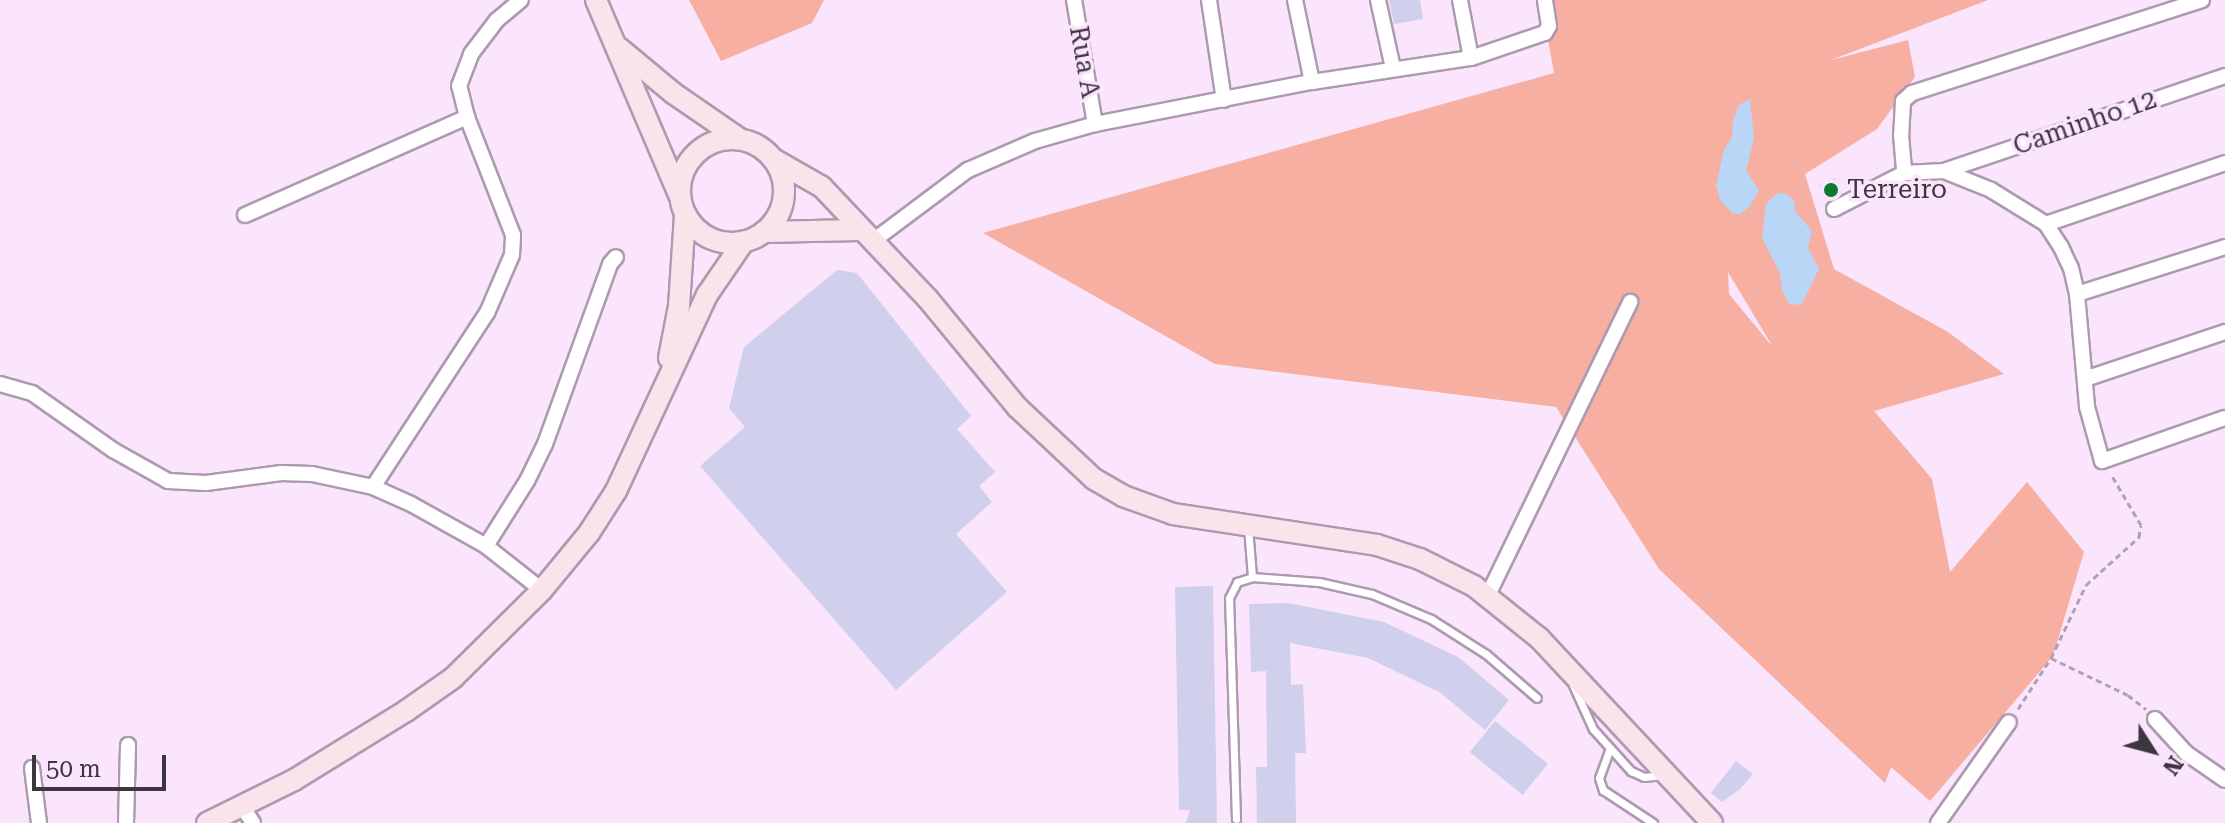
<!DOCTYPE html>
<style>
body{margin:0}
#map{position:relative;width:2225px;height:823px;overflow:hidden;background:#fae5fd;font-family:"Roboto Serif",serif}
div>[style]{position:absolute}
.green>*{inset:0;background:#f6afa1}
.water>*{inset:0;background:#b9d6f7}
.building>*{inset:0;background:#d0cfec;transform-origin:0 0}
.path>*{height:3px;margin-top:-1.5px;transform-origin:0;background:repeating-linear-gradient(90deg,#b0a0b2 0 6px,transparent 0 10px)}
.roads{filter:drop-shadow(2px 0 #ad9ab1) drop-shadow(-2px 0 #ad9ab1) drop-shadow(0 2px #ad9ab1) drop-shadow(0 -2px #ad9ab1)}
.lane>*{height:7px;margin:-3.5px;padding:0 3.5px;transform-origin:3.5px;border-radius:3.5px;background:#fff}
.street>*{height:14px;margin:-7px;padding:0 7px;transform-origin:7px;border-radius:7px;background:#fff}
.secondary>*{height:20px;margin:-10px;padding:0 10px;transform-origin:10px;border-radius:10px;background:#fbe3ec}
.secondary>.ring{margin:-10px;padding:0;box-sizing:content-box;background:none;border:20px solid #fbe3ec;border-radius:50%}
.dots>*{width:22px;height:22px;translate:-50% -50%;box-sizing:border-box;border:4px solid #fae5fd;border-radius:50%}
span{translate:-50% -50%;white-space:nowrap;text-align:center;line-height:1.15;-webkit-text-stroke:7px #fae5fd;paint-order:stroke}
.street-label{font-size:26px;color:#3e363f}
.poi-label{font-size:26px;color:#3e363f}
.left{translate:0 -50%;text-align:left}
.north{position:absolute;left:2113px;top:711px;width:80px;height:80px;-webkit-text-stroke:6px #fae5fd;paint-order:stroke;rotate:126deg;font-size:22px;font-weight:700;line-height:32px;text-align:center;color:#3e363f}
.north::after{content:'';display:block;margin:auto;width:28px;height:36px;background:#3e363f;clip-path:polygon(50% 0,100% 100%,50% 72%,0 100%)}
.scale{position:absolute;left:32px;top:755px;width:134px;height:36px;box-sizing:border-box;border:4px solid #3e363f;border-top:0;padding-left:10px;font-size:24px;line-height:28px;white-space:nowrap;color:#3e363f;-webkit-text-stroke:6px #fae5fd;paint-order:stroke}
</style>
<div id="map">
<div class="green">
<div style="clip-path:polygon(689px 0,824px 0,812px 23px,721px 61px)"></div>
<div style="clip-path:polygon(evenodd,1541px 0,1988px 0,1831px 60px,1908px 40px,1915px 77px,1877px 129px,1805px 174px,1834px 269px,1948px 332px,2004px 374px,1874px 411px,1932px 479px,1950px 572px,2027px 482px,2084px 552px,2053px 656px,1930px 801px,1891px 767px,1885px 783px,1659px 569px,1556px 407px,1215px 364px,983px 233px,1554px 73px,1541px 0,1728px 272px,1771px 344px,1771px 345px,1729px 294px,1728px 272px)"></div>
</div>
<div class="water">
<div style="clip-path:polygon(1750px 99px,1754px 138px,1746px 171px,1759px 190px,1750px 206px,1740px 214px,1733px 214px,1720px 200px,1716px 185px,1724px 150px,1732px 137px,1733px 121px,1739px 105px)"></div>
<div style="clip-path:polygon(1777px 193px,1787px 194px,1795px 202px,1795px 211px,1812px 231px,1808px 248px,1819px 269px,1802px 304px,1790px 305px,1782px 291px,1780px 273px,1762px 238px,1766px 204px)"></div>
</div>
<div class="building">
<div style="clip-path:polygon(1389px 0,1420px 0,1423px 19px,1394px 24px)"></div>
<div style="clip-path:polygon(1835px 178px,1842px 194px,1828px 201px,1819px 185px)"></div>
<div style="clip-path:polygon(837px 270px,857px 273px,971px 416px,957px 429px,995px 472px,979px 486px,992px 502px,956px 534px,1007px 592px,896px 690px,700px 466px,745px 427px,729px 408px,744px 347px)"></div>
<div style="clip-path:polygon(1213px 586px,1217px 823px,1186px 823px,1190px 810px,1179px 810px,1175px 587px)"></div>
<div style="clip-path:polygon(1288px 603px,1384px 622px,1458px 657px,1509px 700px,1485px 730px,1441px 693px,1368px 658px,1290px 643px,1291px 685px,1303px 684px,1306px 753px,1295px 753px,1296px 823px,1257px 823px,1256px 767px,1267px 767px,1266px 671px,1251px 672px,1249px 604px)"></div>
<div style="left:1495px;top:721px;width:68px;height:40px;rotate:39deg"></div>
<div style="clip-path:polygon(1736px 761px,1753px 774px,1740px 789px,1722px 802px,1711px 793px)"></div>
</div>
<div class="path">
<div style="left:2051px;top:658px;width:85px;rotate:25.7deg"></div>
<div style="left:2128px;top:695px;width:23px;rotate:38deg"></div>
<div style="left:2018px;top:709px;width:61px;rotate:-57.1deg"></div>
<div style="left:2051px;top:658px;width:81px;rotate:-64.4deg"></div>
<div style="left:2086px;top:585px;width:72px;rotate:-42.2deg"></div>
<div style="left:2139px;top:537px;width:12px;rotate:-81deg"></div>
<div style="left:2141px;top:525px;width:59px;rotate:-120.5deg"></div>
</div>
<div class="roads">
<div class="lane">
<div style="left:1248px;top:527px;width:50px;rotate:85.4deg"></div>
<div style="left:1252px;top:577px;width:67px;rotate:4.3deg"></div>
<div style="left:1319px;top:582px;width:54px;rotate:12.8deg"></div>
<div style="left:1372px;top:594px;width:64px;rotate:23deg"></div>
<div style="left:1431px;top:619px;width:65px;rotate:32.5deg"></div>
<div style="left:1486px;top:654px;width:67px;rotate:40.8deg"></div>
<div style="left:1573px;top:685px;width:48px;rotate:65.6deg"></div>
<div style="left:1593px;top:729px;width:57px;rotate:47.9deg"></div>
<div style="left:1631px;top:771px;width:14px;rotate:25deg"></div>
<div style="left:1644px;top:777px;width:19px;rotate:-6deg"></div>
<div style="left:1610px;top:748px;width:32px;rotate:110deg"></div>
<div style="left:1599px;top:778px;width:13px;rotate:72deg"></div>
<div style="left:1603px;top:790px;width:60px;rotate:33.4deg"></div>
<div style="left:1236px;top:819px;width:221px;rotate:-91.8deg"></div>
<div style="left:1229px;top:598px;width:18px;rotate:-63deg"></div>
<div style="left:1237px;top:582px;width:16px;rotate:-18deg"></div>
</div>
<div class="street">
<div style="left:1074px;top:0;width:126px;rotate:80.4deg"></div>
<div style="left:1209px;top:0;width:101px;rotate:81.5deg"></div>
<div style="left:1295px;top:0;width:84px;rotate:78.3deg"></div>
<div style="left:1378px;top:0;width:70px;rotate:77.6deg"></div>
<div style="left:1460px;top:0;width:59px;rotate:79.3deg"></div>
<div style="left:2202px;top:0;width:305px;rotate:162.2deg"></div>
<div style="left:1912px;top:93px;width:12px;rotate:138deg"></div>
<div style="left:1903px;top:101px;width:34px;rotate:93deg"></div>
<div style="left:1901px;top:135px;width:38px;rotate:85deg"></div>
<div style="left:1904px;top:173px;width:40px;rotate:-2.9deg"></div>
<div style="left:1944px;top:171px;width:51px;rotate:22deg"></div>
<div style="left:1991px;top:190px;width:65px;rotate:31.7deg"></div>
<div style="left:2046px;top:224px;width:27px;rotate:57deg"></div>
<div style="left:2061px;top:247px;width:23px;rotate:65deg"></div>
<div style="left:2071px;top:268px;width:27px;rotate:77deg"></div>
<div style="left:2077px;top:294px;width:113px;rotate:84.9deg"></div>
<div style="left:2087px;top:407px;width:56px;rotate:74.5deg"></div>
<div style="left:2102px;top:461px;width:130px;rotate:-19.3deg"></div>
<div style="left:1944px;top:171px;width:297px;rotate:-18.7deg"></div>
<div style="left:1834px;top:209px;width:79px;rotate:-27.2deg"></div>
<div style="left:245px;top:215px;width:243px;rotate:-23.8deg"></div>
<div style="left:2046px;top:224px;width:189px;rotate:-18.8deg"></div>
<div style="left:873px;top:241px;width:119px;rotate:-36.8deg"></div>
<div style="left:968px;top:170px;width:73px;rotate:-23.4deg"></div>
<div style="left:1035px;top:141px;width:62px;rotate:-15.8deg"></div>
<div style="left:1095px;top:124px;width:221px;rotate:-11deg"></div>
<div style="left:1312px;top:82px;width:161px;rotate:-8.6deg"></div>
<div style="left:1471px;top:58px;width:78px;rotate:-18.7deg"></div>
<div style="left:1545px;top:33px;width:8px;rotate:-60deg"></div>
<div style="left:1549px;top:26px;width:26px;rotate:-99deg"></div>
<div style="left:2077px;top:294px;width:155px;rotate:-17.6deg"></div>
<div style="left:2085px;top:379px;width:148px;rotate:-18.6deg"></div>
<div style="left:0;top:384px;width:33px;rotate:16deg"></div>
<div style="left:32px;top:393px;width:99px;rotate:35.1deg"></div>
<div style="left:113px;top:450px;width:63px;rotate:29.4deg"></div>
<div style="left:168px;top:481px;width:38px;rotate:3deg"></div>
<div style="left:206px;top:483px;width:76px;rotate:-7.6deg"></div>
<div style="left:281px;top:473px;width:31px;rotate:2deg"></div>
<div style="left:312px;top:474px;width:62px;rotate:12deg"></div>
<div style="left:373px;top:487px;width:42px;rotate:24.1deg"></div>
<div style="left:411px;top:504px;width:86px;rotate:29.2deg"></div>
<div style="left:486px;top:546px;width:71px;rotate:38.2deg"></div>
<div style="left:373px;top:487px;width:208px;rotate:-56.8deg"></div>
<div style="left:487px;top:313px;width:63px;rotate:-66.7deg"></div>
<div style="left:512px;top:255px;width:20px;rotate:-87deg"></div>
<div style="left:513px;top:235px;width:127px;rotate:-111.3deg"></div>
<div style="left:467px;top:117px;width:32px;rotate:-104deg"></div>
<div style="left:459px;top:86px;width:34px;rotate:-69deg"></div>
<div style="left:471px;top:54px;width:43px;rotate:-52.6deg"></div>
<div style="left:497px;top:20px;width:31px;rotate:-40deg"></div>
<div style="left:486px;top:546px;width:77px;rotate:-57.8deg"></div>
<div style="left:527px;top:481px;width:41px;rotate:-64.1deg"></div>
<div style="left:545px;top:444px;width:191px;rotate:-70.1deg"></div>
<div style="left:610px;top:264px;width:9px;rotate:-49deg"></div>
<div style="left:1488px;top:595px;width:326px;rotate:-64.1deg"></div>
<div style="left:2155px;top:719px;width:46px;rotate:47.6deg"></div>
<div style="left:2186px;top:753px;width:47px;rotate:34.7deg"></div>
<div style="left:32px;top:768px;width:55px;rotate:82.7deg"></div>
<div style="left:243px;top:808px;width:18px;rotate:56deg"></div>
<div style="left:126px;top:823px;width:78px;rotate:-88.5deg"></div>
<div style="left:1938px;top:823px;width:123px;rotate:-54.9deg"></div>
</div>
<div class="secondary">
<div style="left:596px;top:0;width:212px;rotate:66.9deg"></div>
<div style="left:619px;top:48px;width:70px;rotate:39.8deg"></div>
<div style="left:673px;top:93px;width:81px;rotate:34.5deg"></div>
<div class="ring" style="left:680px;top:139px;width:84px;height:84px"></div>
<div style="left:773px;top:159px;width:56px;rotate:29.7deg"></div>
<div style="left:822px;top:187px;width:154px;rotate:46.6deg"></div>
<div style="left:928px;top:299px;width:140px;rotate:50.5deg"></div>
<div style="left:1017px;top:407px;width:105px;rotate:43.1deg"></div>
<div style="left:1094px;top:479px;width:34px;rotate:30deg"></div>
<div style="left:1123px;top:496px;width:53px;rotate:19.8deg"></div>
<div style="left:1173px;top:514px;width:206px;rotate:8.6deg"></div>
<div style="left:1377px;top:545px;width:45px;rotate:18deg"></div>
<div style="left:1420px;top:559px;width:60px;rotate:26.6deg"></div>
<div style="left:1474px;top:586px;width:83px;rotate:38.7deg"></div>
<div style="left:1539px;top:638px;width:253px;rotate:46.9deg"></div>
<div style="left:764px;top:232px;width:95px;rotate:-1.2deg"></div>
<div style="left:669px;top:358px;width:53px;rotate:-79.1deg"></div>
<div style="left:679px;top:306px;width:91px;rotate:-86.2deg"></div>
<div style="left:207px;top:823px;width:97px;rotate:-26.3deg"></div>
<div style="left:294px;top:780px;width:132px;rotate:-31.6deg"></div>
<div style="left:406px;top:711px;width:57px;rotate:-35.1deg"></div>
<div style="left:453px;top:678px;width:125px;rotate:-44.7deg"></div>
<div style="left:542px;top:590px;width:74px;rotate:-50.5deg"></div>
<div style="left:589px;top:533px;width:50px;rotate:-57.3deg"></div>
<div style="left:616px;top:491px;width:216px;rotate:-65.1deg"></div>
<div style="left:707px;top:295px;width:65px;rotate:-55.6deg"></div>
</div>
</div>
<div class="dots">
<div style="left:1831px;top:190px;background:#097a2f"></div>
</div>
<div class="street-label">
<span style="left:1084px;top:62px;rotate:80deg">Rua A</span>
<span style="left:2085px;top:123px;rotate:-19deg">Caminho 12</span>
</div>
<div class="poi-label">
<span class="left" style="left:1847px;top:190px">Terreiro</span>
</div>
<div class="north">N</div>
<div class="scale">50 m</div>
</div>
